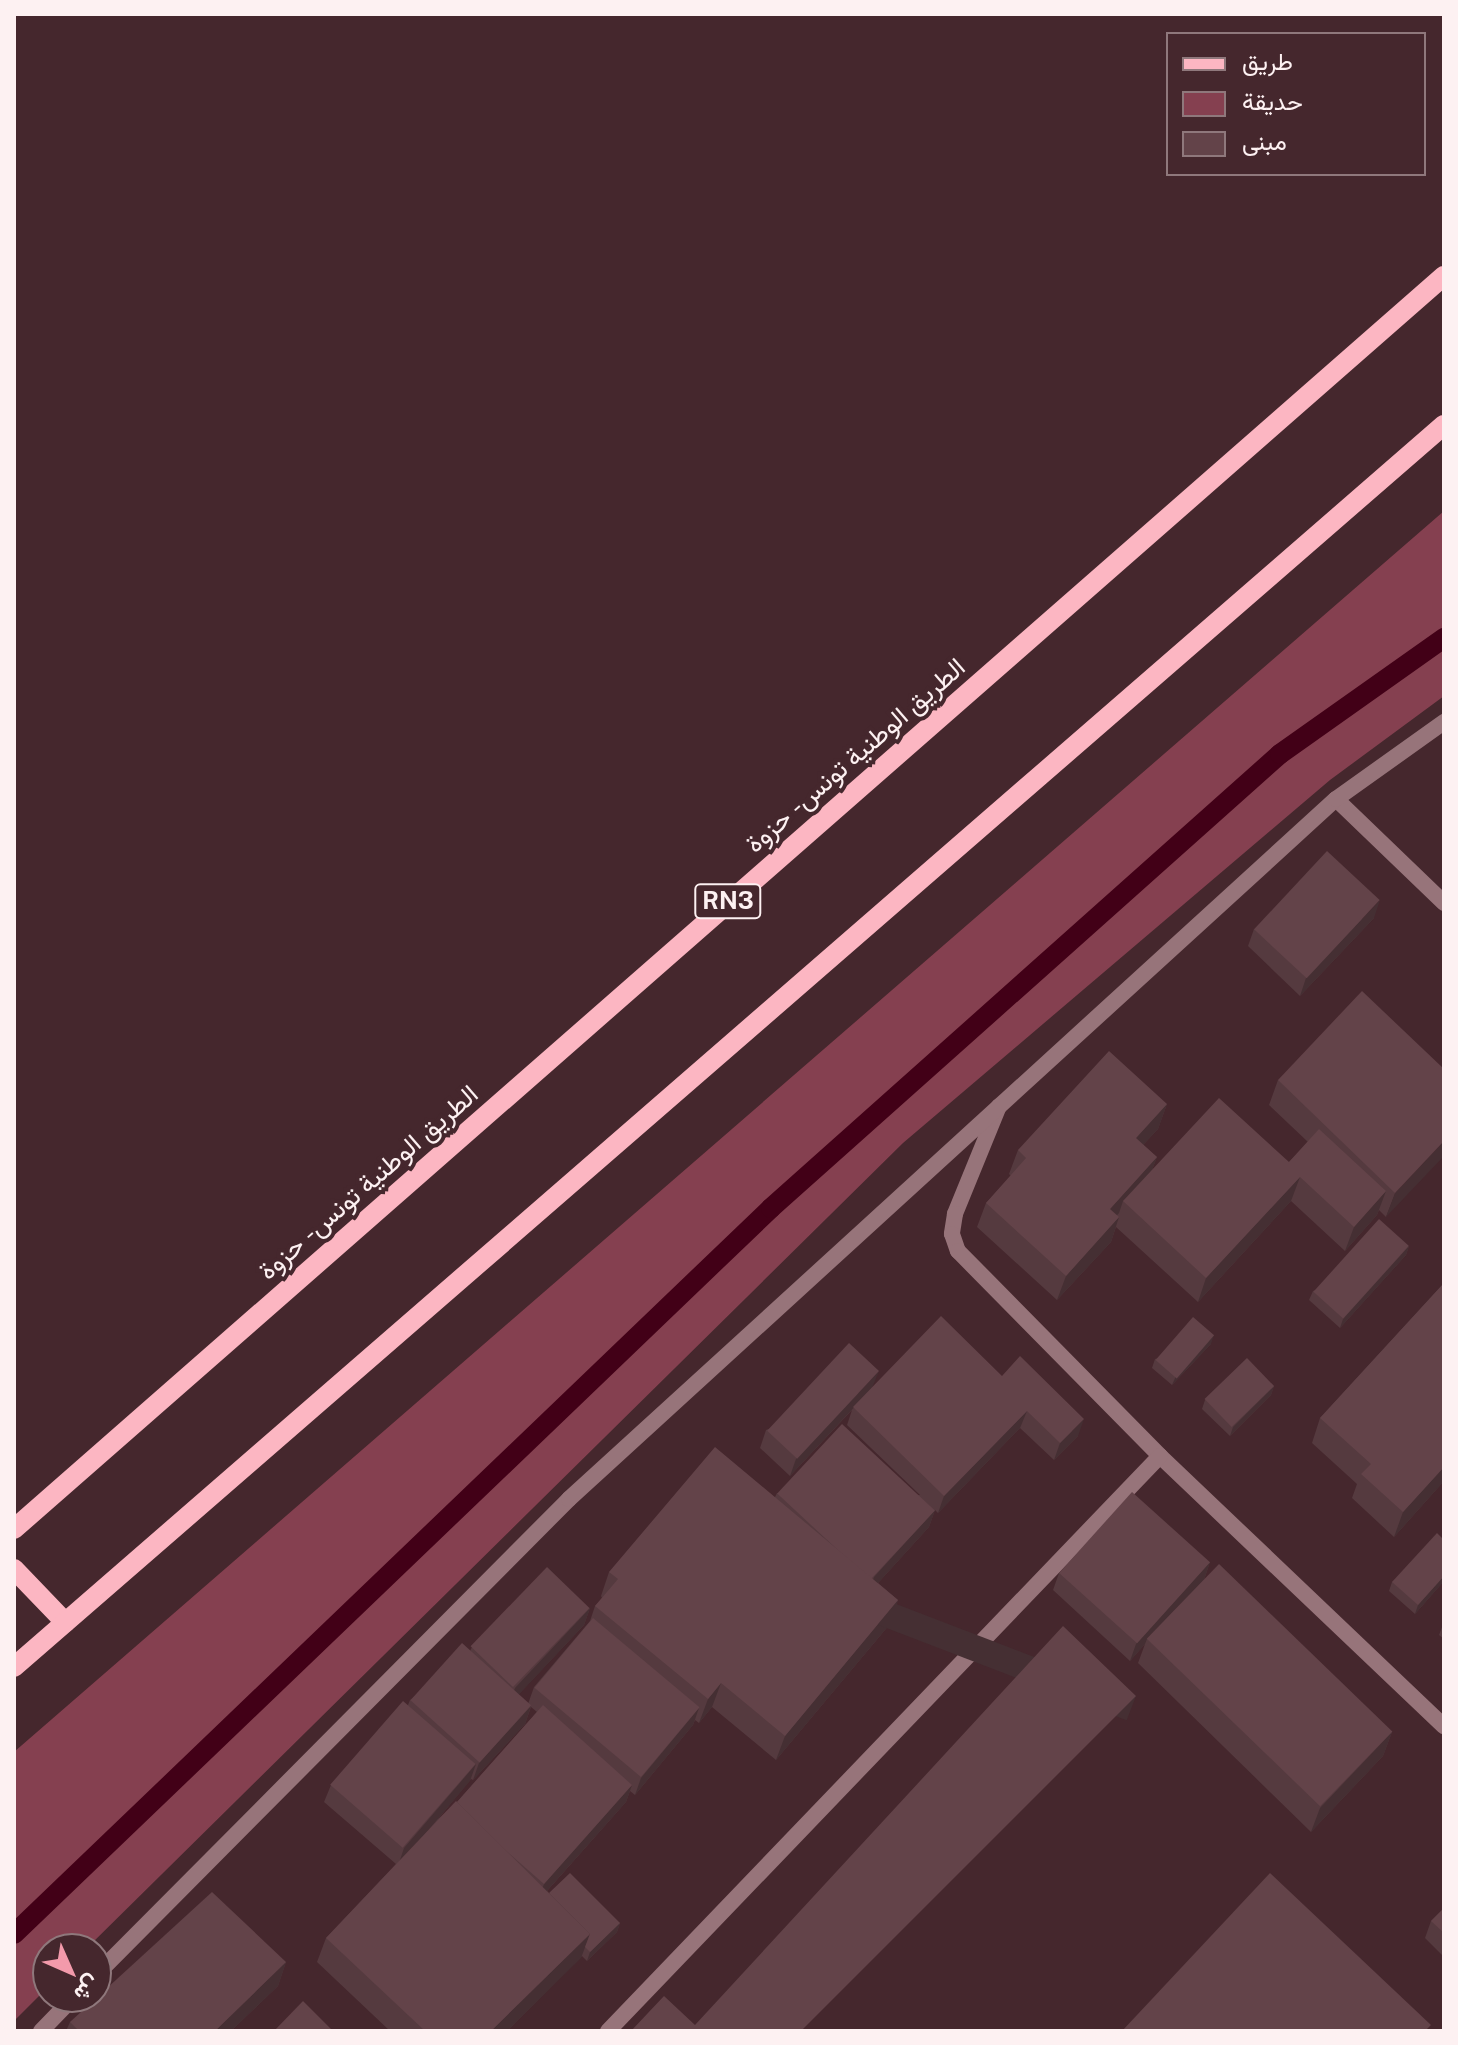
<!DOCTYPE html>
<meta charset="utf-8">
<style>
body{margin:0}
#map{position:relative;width:1458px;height:2045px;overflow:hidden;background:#45272d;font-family:"Public Sans",Vazirmatn,sans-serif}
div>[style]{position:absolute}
.green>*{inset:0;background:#854050}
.stream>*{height:20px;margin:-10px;padding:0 10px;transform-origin:10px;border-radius:10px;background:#420017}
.street>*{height:16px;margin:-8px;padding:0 8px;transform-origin:8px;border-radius:8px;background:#97747a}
.primary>*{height:20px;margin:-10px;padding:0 10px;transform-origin:10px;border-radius:10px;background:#fcb6c2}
.wall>*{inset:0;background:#553a3f}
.shaded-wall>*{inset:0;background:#452f33;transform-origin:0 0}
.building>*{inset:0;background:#634349;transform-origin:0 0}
span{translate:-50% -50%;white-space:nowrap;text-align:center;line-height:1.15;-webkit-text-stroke:8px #45272d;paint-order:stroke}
.shield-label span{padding:2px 6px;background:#45272d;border:2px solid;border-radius:6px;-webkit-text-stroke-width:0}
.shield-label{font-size:24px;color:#fdf1f2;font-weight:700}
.street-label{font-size:26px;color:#fdf1f2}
.frame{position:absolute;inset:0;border:16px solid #fdf1f2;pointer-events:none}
.legend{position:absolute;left:1166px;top:32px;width:260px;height:144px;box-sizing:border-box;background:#45272d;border:2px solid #8f787c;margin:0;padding:10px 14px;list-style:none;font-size:24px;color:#fdf1f2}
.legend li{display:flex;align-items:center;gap:16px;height:40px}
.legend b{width:40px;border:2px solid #8f787c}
.north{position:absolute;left:32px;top:1933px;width:80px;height:80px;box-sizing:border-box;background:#45272d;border:2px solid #8f787c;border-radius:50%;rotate:135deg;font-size:22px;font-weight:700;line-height:32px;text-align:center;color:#fdf1f2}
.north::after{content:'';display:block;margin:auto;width:28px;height:36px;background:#f39aab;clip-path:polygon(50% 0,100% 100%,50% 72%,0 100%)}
</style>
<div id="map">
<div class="green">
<div style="clip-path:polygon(1444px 511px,1444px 696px,1330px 780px,903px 1143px,86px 1949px,48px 1949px,48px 1987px,14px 2021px,14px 1752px)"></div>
</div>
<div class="stream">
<div style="left:14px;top:1934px;width:1049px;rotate:-43.8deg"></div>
<div style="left:771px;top:1208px;width:682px;rotate:-41.73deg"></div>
<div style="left:1280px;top:754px;width:201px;rotate:-35.3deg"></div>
</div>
<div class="street">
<div style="left:1336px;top:799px;width:150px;rotate:43.9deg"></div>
<div style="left:999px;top:1106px;width:117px;rotate:112.2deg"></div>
<div style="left:955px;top:1214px;width:20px;rotate:99deg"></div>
<div style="left:952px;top:1234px;width:18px;rotate:71deg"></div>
<div style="left:958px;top:1251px;width:288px;rotate:45.4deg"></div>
<div style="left:1160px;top:1456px;width:392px;rotate:43.6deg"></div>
<div style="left:96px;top:1975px;width:671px;rotate:-45.18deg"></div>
<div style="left:569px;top:1499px;width:1038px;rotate:-42.39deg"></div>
<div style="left:1336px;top:799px;width:133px;rotate:-35.5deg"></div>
<div style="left:41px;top:2031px;width:47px;rotate:-45.9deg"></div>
<div style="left:608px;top:2031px;width:797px;rotate:-46.17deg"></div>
</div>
<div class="primary">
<div style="left:14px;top:1529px;width:1901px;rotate:-41.23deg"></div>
<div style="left:14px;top:1569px;width:74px;rotate:46.1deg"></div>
<div style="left:14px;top:1667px;width:1894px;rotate:-40.98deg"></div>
</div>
<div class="wall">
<div style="clip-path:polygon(1374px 918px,1300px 996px,1248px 946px,1254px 929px)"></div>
<div style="clip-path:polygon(1444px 1069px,1386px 1217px,1379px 1210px,1377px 1215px,1345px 1251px,1291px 1201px,1198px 1302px,1116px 1227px,1111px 1242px,1057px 1300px,977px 1227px,986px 1203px,1011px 1176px,1009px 1174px,1018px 1150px,1167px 1104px,1158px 1129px,1143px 1145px,1157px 1157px,1152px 1170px,1289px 1162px,1308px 1142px,1269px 1105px,1278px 1080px)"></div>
<div style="clip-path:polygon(1409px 1246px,1406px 1255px,1340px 1328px,1309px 1300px,1313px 1291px)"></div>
<div style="clip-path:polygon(1444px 1283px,1444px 1481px,1394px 1537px,1352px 1498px,1357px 1484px,1312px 1443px,1320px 1418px)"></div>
<div style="clip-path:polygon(1211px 1344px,1172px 1385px,1152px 1368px,1155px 1359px)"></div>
<div style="clip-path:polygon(evenodd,1002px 1376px,1078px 1436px,1054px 1460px,1020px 1428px,938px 1513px,935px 1510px,929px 1527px,878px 1583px,898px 1600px,890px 1624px,776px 1760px,712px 1707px,699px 1723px,695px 1720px,693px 1725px,635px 1795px,630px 1791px,626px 1802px,547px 1891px,549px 1893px,620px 1923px,617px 1932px,587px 1961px,582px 1956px,507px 2031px,390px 2031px,317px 1962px,326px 1938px,396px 1864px,324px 1802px,331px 1785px,408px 1705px,410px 1700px,470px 1651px,472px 1647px,590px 1608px,584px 1625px,518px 1695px,528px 1704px,534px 1687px,590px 1621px,595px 1606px,602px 1598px,601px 1596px,609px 1572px,775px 1497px,777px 1493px,920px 1495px,847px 1425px,852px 1410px,790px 1476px,760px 1448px,766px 1430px,873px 1387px,1002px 1376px,531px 1707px,537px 1712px,457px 1802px,438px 1819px,471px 1779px,473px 1780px,525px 1724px,531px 1707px)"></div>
<div style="clip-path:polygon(1274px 1386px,1271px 1395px,1230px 1436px,1202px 1409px,1205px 1400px)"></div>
<div style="clip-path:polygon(1444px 1540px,1444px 1581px,1415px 1614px,1389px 1591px,1392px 1582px)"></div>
<div style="clip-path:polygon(1210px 1562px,1204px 1580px,1392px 1732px,1383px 1756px,1311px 1832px,1138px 1663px,1145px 1644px,1130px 1661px,1053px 1590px,1059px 1573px)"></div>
<div style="clip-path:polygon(1444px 1622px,1444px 1639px,1439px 1635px)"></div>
<div style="clip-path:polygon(1444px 1908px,1444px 1957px,1425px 1938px,1431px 1921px)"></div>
<div style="clip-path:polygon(286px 1962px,278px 1986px,231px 2031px,66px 2031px,70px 2022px)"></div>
</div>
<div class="shaded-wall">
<div style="clip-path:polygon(1380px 900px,1374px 918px,1300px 996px,1306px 978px)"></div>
<div style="clip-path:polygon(1167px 1104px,1158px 1129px,1127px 1162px,1136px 1138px)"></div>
<div style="clip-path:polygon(1444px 1141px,1444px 1156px,1386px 1217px,1395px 1193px)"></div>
<div style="clip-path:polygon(1157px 1157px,1148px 1181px,1123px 1201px,1119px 1213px,1101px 1233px,1110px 1209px)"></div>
<div style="clip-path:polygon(1300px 1177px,1291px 1201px,1198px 1302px,1206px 1278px)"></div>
<div style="clip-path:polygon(1386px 1191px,1377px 1215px,1345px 1251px,1354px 1227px)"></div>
<div style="clip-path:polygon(1119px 1217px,1111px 1242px,1057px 1300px,1066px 1276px)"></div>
<div style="clip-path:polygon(1409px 1246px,1406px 1255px,1340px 1328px,1343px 1319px)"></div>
<div style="clip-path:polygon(1214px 1335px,1211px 1344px,1172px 1385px,1176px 1376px)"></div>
<div style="clip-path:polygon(879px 1371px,872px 1388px,790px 1476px,796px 1459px)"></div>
<div style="clip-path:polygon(1274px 1386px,1271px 1395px,1230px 1436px,1233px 1427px)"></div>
<div style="clip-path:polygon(1027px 1411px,1020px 1428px,938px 1513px,944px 1496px)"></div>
<div style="clip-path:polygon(1084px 1419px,1078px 1436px,1054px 1460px,1060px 1443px)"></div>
<div style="clip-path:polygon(1444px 1467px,1444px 1481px,1394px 1537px,1403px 1512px)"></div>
<div style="clip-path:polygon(935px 1510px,929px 1527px,868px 1594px,874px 1577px)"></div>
<div style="clip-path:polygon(1210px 1562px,1204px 1580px,1147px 1639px,1145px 1644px,1130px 1661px,1136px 1644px)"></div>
<div style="clip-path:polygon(1444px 1576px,1444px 1581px,1415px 1614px,1418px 1605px)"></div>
<div style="clip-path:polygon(898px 1600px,890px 1624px,776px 1760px,785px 1736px)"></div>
<div style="clip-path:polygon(590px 1608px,584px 1625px,509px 1705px,515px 1688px)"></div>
<div style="clip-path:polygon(721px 1683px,712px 1707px,699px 1723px,708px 1699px)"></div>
<div style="left:1136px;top:1696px;width:26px;height:474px;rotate:111deg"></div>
<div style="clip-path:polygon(531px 1706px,525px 1724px,473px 1780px,479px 1763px)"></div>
<div style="clip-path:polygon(699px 1708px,693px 1725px,635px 1795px,641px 1778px)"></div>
<div style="clip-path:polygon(1392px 1732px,1383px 1756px,1311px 1832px,1320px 1808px)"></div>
<div style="clip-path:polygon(476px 1764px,470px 1781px,398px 1866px,404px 1848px)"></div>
<div style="clip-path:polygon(632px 1785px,626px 1802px,537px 1902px,544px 1884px)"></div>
<div style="clip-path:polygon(620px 1923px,617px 1932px,587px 1961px,590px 1952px)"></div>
<div style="clip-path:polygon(590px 1934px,581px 1958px,507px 2031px,491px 2031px)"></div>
<div style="clip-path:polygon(286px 1962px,278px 1986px,231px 2031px,215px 2031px)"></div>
</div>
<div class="building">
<div style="left:1327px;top:851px;width:72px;height:107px;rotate:43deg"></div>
<div style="clip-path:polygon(1362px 991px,1444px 1069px,1444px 1141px,1395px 1193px,1278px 1080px)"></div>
<div style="clip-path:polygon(1109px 1051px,1167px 1104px,1136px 1138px,1157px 1157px,1110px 1209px,1119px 1217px,1066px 1276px,986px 1203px,1026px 1158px,1018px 1150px)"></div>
<div style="clip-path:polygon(1219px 1098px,1289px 1162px,1319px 1129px,1386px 1191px,1354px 1227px,1300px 1177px,1206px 1278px,1123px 1201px)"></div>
<div style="left:1379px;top:1219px;width:40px;height:98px;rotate:42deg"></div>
<div style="clip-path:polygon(1444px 1283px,1444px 1467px,1403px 1512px,1361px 1474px,1371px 1464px,1320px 1418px)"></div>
<div style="clip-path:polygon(941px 1316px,1002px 1376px,1020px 1356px,1084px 1419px,1060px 1443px,1027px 1411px,944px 1496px,853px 1407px)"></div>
<div style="left:1193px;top:1317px;width:28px;height:57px;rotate:41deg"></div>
<div style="left:849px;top:1343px;width:41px;height:120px;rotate:43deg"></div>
<div style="left:1247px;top:1358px;width:39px;height:59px;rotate:46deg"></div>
<div style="left:842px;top:1424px;width:127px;height:95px;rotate:43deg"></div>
<div style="clip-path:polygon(715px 1447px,898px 1600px,785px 1736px,721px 1683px,708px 1699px,595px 1606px,618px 1579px,609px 1572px)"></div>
<div style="left:1132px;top:1492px;width:105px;height:109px;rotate:42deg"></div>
<div style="clip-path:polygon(1437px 1533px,1444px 1540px,1444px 1576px,1418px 1605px,1392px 1582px)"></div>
<div style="left:1219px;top:1564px;width:241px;height:104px;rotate:44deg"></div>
<div style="left:547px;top:1567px;width:59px;height:110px;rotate:44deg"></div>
<div style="left:593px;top:1618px;width:139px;height:91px;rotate:40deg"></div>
<div style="clip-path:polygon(1063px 1626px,1136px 1696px,801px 2031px,631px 2031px,664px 1996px,695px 2025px)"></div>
<div style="left:462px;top:1643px;width:93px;height:77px;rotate:42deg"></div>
<div style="left:403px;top:1701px;width:96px;height:111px;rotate:41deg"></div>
<div style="clip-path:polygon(543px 1705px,632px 1785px,544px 1884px,504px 1849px,457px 1802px)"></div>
<div style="clip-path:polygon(456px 1801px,590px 1934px,491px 2031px,425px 2031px,326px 1938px)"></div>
<div style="clip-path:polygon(570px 1873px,620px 1923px,590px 1952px,585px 1947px,590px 1934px,549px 1893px)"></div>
<div style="clip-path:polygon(1270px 1873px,1431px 2025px,1425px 2031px,1122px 2031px)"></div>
<div style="clip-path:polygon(212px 1892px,286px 1962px,215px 2031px,79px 2031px,70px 2022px)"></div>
<div style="clip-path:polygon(1444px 1908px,1444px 1933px,1431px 1921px)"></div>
<div style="clip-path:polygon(303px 2001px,333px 2031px,274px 2031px)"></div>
</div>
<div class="shield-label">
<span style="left:728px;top:901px">RN3</span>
</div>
<div class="street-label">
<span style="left:855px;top:755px;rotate:-41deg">الطريق الوطنية تونس - حزوة</span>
<span style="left:368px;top:1182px;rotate:-41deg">الطريق الوطنية تونس - حزوة</span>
</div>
<div class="frame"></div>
<ul class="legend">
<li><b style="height:10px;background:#fcb6c2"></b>طريق</li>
<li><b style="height:22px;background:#854050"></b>حديقة</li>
<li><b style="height:22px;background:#634349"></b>مبنى</li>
</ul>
<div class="north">ش</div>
</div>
